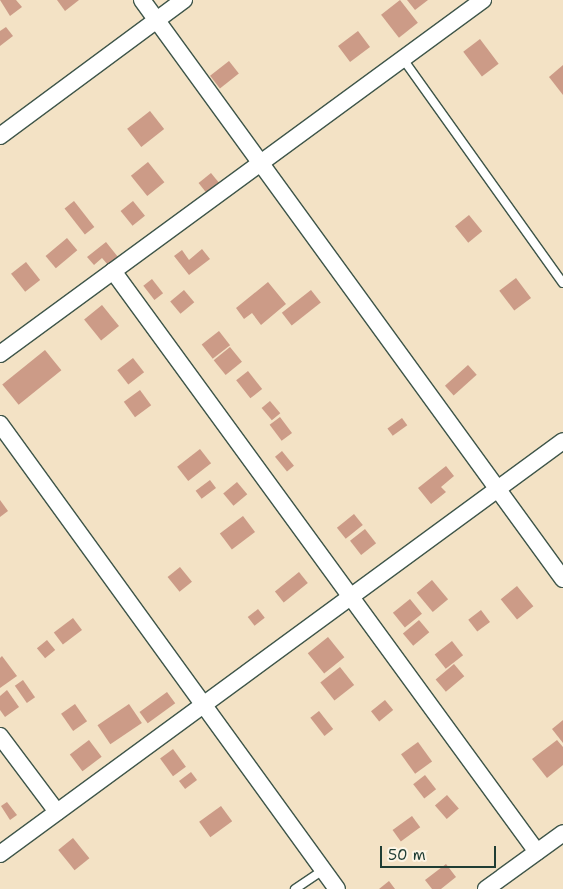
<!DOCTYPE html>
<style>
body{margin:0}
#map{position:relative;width:563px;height:889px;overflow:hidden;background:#f3e2c5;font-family:"Shantell Sans",sans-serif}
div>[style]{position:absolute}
.building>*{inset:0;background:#cc9b87;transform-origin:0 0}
.roads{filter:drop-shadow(1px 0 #3f564a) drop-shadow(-1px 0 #3f564a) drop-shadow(0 1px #3f564a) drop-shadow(0 -1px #3f564a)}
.lane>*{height:8px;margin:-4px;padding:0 4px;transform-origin:4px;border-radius:4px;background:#fff}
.street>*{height:16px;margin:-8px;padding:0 8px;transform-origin:8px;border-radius:8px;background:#fff}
span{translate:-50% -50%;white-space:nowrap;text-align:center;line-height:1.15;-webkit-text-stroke:4px #fcf5e5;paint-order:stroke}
.scale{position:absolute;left:380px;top:846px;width:116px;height:22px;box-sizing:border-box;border:2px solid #1f3d34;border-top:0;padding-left:6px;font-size:15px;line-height:18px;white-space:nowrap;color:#1f3d34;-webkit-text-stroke:4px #fcf5e5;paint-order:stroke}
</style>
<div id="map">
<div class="building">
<div style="clip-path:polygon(0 0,16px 0,22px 7px,10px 16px)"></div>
<div style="clip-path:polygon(57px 0,79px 0,65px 11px)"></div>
<div style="left:400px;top:0;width:29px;height:24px;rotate:52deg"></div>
<div style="clip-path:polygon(407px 0,428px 0,415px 10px)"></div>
<div style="clip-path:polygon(6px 27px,13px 36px,0 46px,0 31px)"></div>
<div style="left:358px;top:31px;width:20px;height:25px;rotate:53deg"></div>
<div style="left:480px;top:39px;width:31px;height:21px;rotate:53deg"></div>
<div style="left:229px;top:61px;width:16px;height:24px;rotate:52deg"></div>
<div style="clip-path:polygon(563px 65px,563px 95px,549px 77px)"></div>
<div style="left:150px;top:111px;width:23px;height:29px;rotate:52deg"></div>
<div style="left:148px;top:162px;width:26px;height:22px;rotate:51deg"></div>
<div style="left:211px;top:173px;width:13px;height:16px;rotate:51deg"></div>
<div style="left:74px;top:201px;width:33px;height:12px;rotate:52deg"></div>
<div style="left:133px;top:201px;width:19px;height:16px;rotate:51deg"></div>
<div style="left:469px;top:215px;width:21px;height:18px;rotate:51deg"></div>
<div style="left:67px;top:238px;width:16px;height:28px;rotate:50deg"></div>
<div style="clip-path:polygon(106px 242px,118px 257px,108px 265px,102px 258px,94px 265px,87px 257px)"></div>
<div style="clip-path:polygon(202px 249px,210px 259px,189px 275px,174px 256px,182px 250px,189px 260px)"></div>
<div style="left:26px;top:262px;width:23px;height:19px;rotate:52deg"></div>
<div style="left:516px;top:278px;width:25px;height:21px;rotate:53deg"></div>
<div style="left:152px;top:279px;width:18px;height:11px;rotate:52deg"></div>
<div style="clip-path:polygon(268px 282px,286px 304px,261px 325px,252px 313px,244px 319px,236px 308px)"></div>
<div style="left:184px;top:290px;width:16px;height:18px;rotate:50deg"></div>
<div style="left:311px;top:290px;width:16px;height:37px;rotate:52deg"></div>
<div style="left:102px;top:305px;width:27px;height:23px;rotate:51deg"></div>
<div style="left:219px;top:331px;width:18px;height:22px;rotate:52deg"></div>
<div style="left:230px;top:347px;width:19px;height:21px;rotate:51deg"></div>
<div style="left:45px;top:350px;width:26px;height:55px;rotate:51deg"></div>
<div style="left:133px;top:358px;width:18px;height:20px;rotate:52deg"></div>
<div style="left:468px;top:365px;width:13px;height:31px;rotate:48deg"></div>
<div style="left:248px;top:371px;width:23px;height:15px;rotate:52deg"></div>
<div style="left:140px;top:390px;width:19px;height:20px;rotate:54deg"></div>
<div style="left:270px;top:401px;width:16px;height:11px;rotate:50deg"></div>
<div style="left:280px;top:417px;width:20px;height:13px;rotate:53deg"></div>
<div style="left:402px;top:418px;width:9px;height:18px;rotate:54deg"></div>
<div style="left:200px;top:449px;width:18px;height:29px;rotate:52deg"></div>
<div style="left:282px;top:451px;width:19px;height:9px;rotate:51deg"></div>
<div style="clip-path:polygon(446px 466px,454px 476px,441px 487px,446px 492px,431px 504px,418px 488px)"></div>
<div style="left:210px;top:480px;width:10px;height:18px;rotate:53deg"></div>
<div style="left:237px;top:482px;width:16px;height:18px;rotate:50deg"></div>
<div style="clip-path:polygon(0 500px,8px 511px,0 517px)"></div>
<div style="left:354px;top:514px;width:14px;height:22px;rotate:51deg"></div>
<div style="left:243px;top:516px;width:20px;height:29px;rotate:53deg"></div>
<div style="left:365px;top:529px;width:18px;height:19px;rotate:52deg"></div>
<div style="left:180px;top:567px;width:19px;height:16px;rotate:51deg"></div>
<div style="left:299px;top:572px;width:14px;height:31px;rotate:51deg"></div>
<div style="left:432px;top:580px;width:25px;height:20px;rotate:50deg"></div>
<div style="left:517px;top:586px;width:26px;height:21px;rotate:51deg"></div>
<div style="left:410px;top:599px;width:19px;height:22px;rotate:51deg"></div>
<div style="left:258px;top:609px;width:11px;height:13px;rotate:52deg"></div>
<div style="left:481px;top:610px;width:15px;height:16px;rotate:53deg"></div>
<div style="left:73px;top:618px;width:15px;height:24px;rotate:53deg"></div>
<div style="left:419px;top:620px;width:16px;height:21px;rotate:50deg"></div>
<div style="left:328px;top:637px;width:26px;height:26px;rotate:51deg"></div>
<div style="left:47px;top:640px;width:13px;height:13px;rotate:51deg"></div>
<div style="left:452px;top:641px;width:18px;height:22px;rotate:52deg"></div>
<div style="clip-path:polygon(2px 656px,17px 676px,0 688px,0 658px)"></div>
<div style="left:454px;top:664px;width:16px;height:24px;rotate:50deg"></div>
<div style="left:340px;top:667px;width:23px;height:25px;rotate:52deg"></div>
<div style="left:23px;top:680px;width:21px;height:10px;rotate:55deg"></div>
<div style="clip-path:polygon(7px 690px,19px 707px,5px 717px,0 710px,0 696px)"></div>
<div style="left:167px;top:692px;width:14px;height:34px;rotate:54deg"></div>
<div style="left:385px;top:700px;width:13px;height:18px;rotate:51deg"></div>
<div style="left:75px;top:704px;width:21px;height:17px;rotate:55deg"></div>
<div style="left:129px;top:704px;width:23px;height:38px;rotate:56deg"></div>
<div style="left:319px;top:711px;width:23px;height:11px;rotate:52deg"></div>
<div style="clip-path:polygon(563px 720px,563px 743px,552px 729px)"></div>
<div style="left:89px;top:740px;width:21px;height:24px;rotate:53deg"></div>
<div style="clip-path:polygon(557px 740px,563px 747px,563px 765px,547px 778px,532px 759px)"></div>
<div style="left:418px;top:742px;width:24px;height:21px;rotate:54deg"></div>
<div style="left:173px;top:749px;width:22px;height:16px;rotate:54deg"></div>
<div style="left:191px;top:772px;width:10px;height:15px;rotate:53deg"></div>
<div style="left:425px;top:775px;width:18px;height:15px;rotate:52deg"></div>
<div style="left:447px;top:795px;width:18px;height:16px;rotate:49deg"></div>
<div style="clip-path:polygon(7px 802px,17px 815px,10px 820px,1px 806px)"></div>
<div style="left:221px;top:806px;width:19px;height:27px;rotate:54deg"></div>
<div style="left:412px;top:816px;width:14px;height:24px;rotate:54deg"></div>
<div style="left:73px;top:838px;width:26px;height:19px;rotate:51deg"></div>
<div style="clip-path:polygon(446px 864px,456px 877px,441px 889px,432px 889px,425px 880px)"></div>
<div style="clip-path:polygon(389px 881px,395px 889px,379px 889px)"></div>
</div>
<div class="roads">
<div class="lane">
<div style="left:403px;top:59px;width:275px;rotate:54.5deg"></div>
<div style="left:295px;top:889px;width:34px;rotate:-34deg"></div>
</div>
<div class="street">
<div style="left:142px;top:0;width:716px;rotate:53.98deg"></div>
<div style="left:0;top:136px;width:229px;rotate:-36.5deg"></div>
<div style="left:113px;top:271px;width:719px;rotate:53.88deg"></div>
<div style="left:0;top:354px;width:599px;rotate:-36.24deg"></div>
<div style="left:0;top:424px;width:574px;rotate:54.07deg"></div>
<div style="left:0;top:736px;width:95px;rotate:53.1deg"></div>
<div style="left:0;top:854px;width:698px;rotate:-36.26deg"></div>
<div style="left:486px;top:889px;width:95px;rotate:-36deg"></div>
</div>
</div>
<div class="scale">50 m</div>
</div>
